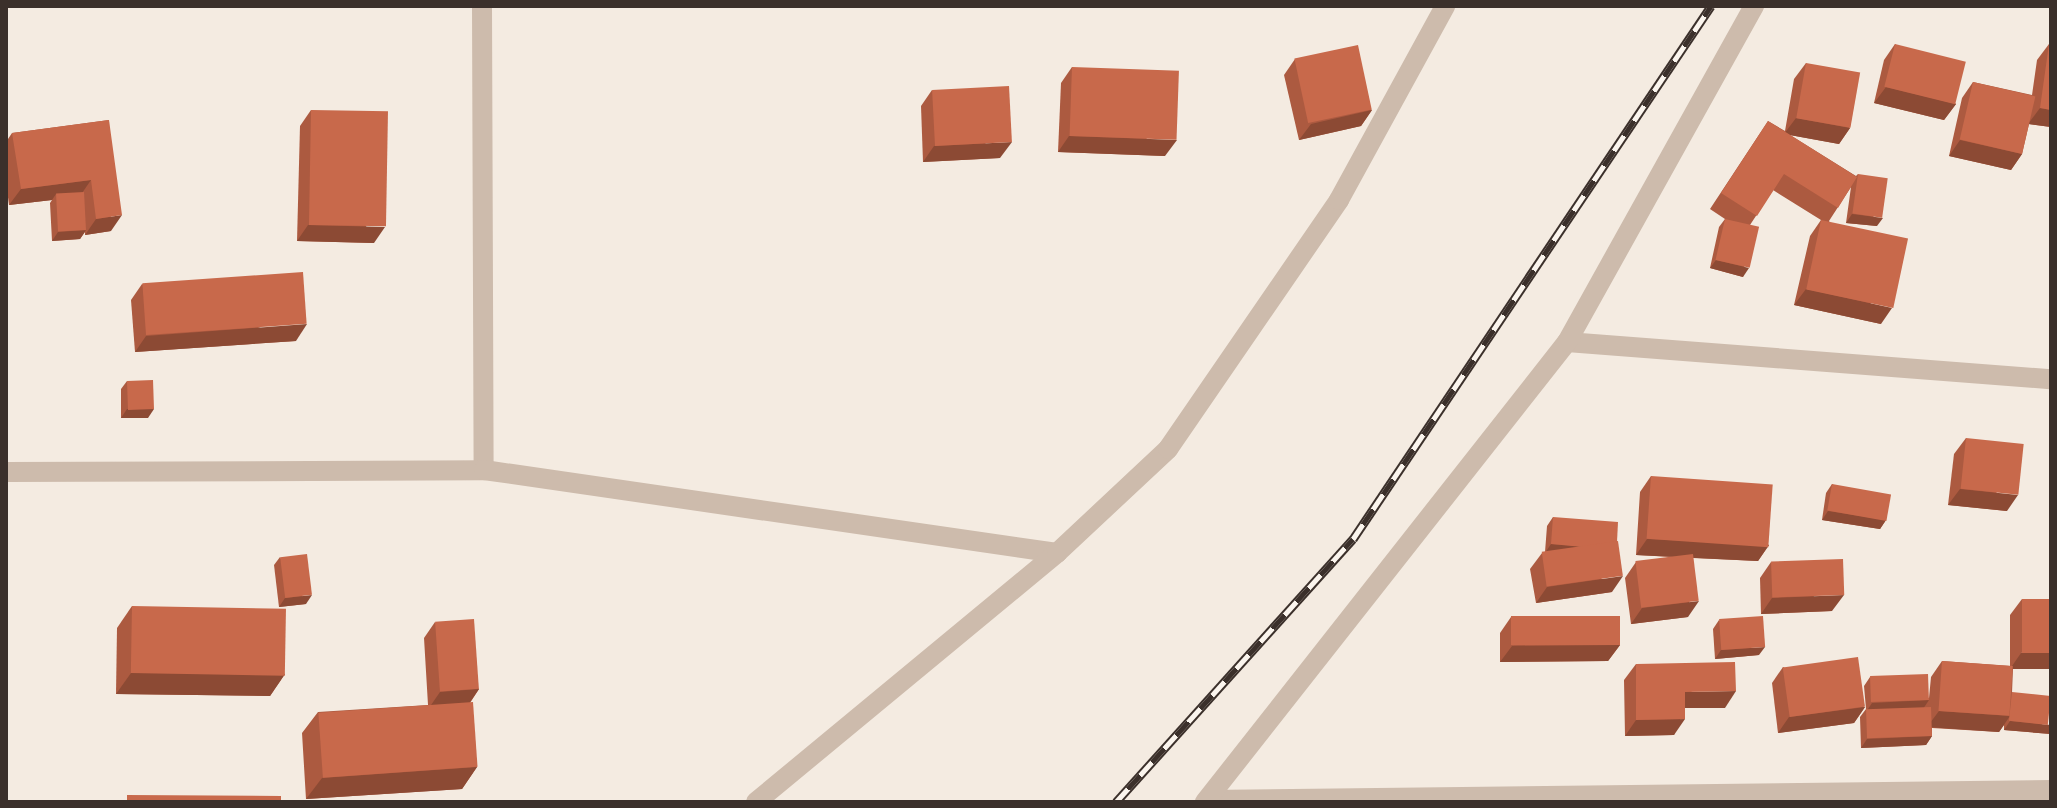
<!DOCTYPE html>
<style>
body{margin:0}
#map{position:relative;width:2057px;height:808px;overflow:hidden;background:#f4ebe1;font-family:Montserrat,sans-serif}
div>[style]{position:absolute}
.minor>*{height:20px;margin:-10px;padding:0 10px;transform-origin:10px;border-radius:10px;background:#cdbbac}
.rail>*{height:9px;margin-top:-4.5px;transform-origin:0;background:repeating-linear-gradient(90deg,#fbf5ee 0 18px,#3b302b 0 36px);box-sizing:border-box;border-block:2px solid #3b302b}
.wall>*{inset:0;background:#ac5a40}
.shaded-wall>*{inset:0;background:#8c4a34}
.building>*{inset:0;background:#c8694b;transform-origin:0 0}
span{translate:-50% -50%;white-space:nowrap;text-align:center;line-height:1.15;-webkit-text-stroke:7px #fbf5ee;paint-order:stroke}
.frame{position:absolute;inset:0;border:8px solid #3b302b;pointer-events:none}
</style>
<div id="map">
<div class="minor">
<div style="left:482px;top:6px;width:464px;rotate:89.8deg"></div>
<div style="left:1567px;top:342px;width:485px;rotate:4.4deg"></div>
<div style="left:6px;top:472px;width:478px;rotate:-0.2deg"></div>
<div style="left:484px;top:470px;width:579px;rotate:8.24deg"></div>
<div style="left:1207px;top:800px;width:844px;rotate:-0.68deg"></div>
<div style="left:756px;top:802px;width:391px;rotate:-39.6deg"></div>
<div style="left:1057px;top:553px;width:152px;rotate:-43.1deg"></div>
<div style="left:1168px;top:449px;width:302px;rotate:-55.5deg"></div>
<div style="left:1339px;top:200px;width:221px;rotate:-61.3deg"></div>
<div style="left:1205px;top:802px;width:585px;rotate:-51.8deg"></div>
<div style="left:1567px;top:342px;width:385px;rotate:-60.9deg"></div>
</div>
<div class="rail">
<div style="left:1116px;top:802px;width:354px;rotate:-48deg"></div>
<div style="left:1353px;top:539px;width:642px;rotate:-56.11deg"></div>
</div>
<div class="wall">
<div style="clip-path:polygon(1895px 44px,1956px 104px,1944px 120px,1874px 103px,1884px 60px)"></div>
<div style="clip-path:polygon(2049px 44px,2051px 44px,2051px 127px,2029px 124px,2022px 154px,2011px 170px,1949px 156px,1962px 98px,1973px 82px,2032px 95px,2037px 60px)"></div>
<div style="clip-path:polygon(1295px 59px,1372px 110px,1361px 126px,1299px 140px,1284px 75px)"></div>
<div style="clip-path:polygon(1806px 63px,1850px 128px,1839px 144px,1790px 135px,1856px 176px,1858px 174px,1877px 226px,1846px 223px,1851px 187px,1829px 221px,1881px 324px,1794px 305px,1810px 236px,1821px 220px,1773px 190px,1750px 225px,1743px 277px,1710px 268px,1719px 227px,1725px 219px,1710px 209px,1768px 121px,1785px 131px,1794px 79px)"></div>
<div style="clip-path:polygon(1072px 67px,1165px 156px,1058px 152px,1061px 83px)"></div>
<div style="clip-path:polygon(932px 90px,1000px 158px,923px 162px,921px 106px)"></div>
<div style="clip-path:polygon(311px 110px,374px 243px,297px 241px,300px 126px)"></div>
<div style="clip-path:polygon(109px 120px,111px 231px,85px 235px,85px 232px,80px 239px,52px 241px,50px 203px,52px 200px,9px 205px,6px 182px,6px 142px,12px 133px)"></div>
<div style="clip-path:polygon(142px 284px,296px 341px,135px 352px,131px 300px)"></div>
<div style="clip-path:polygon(127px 381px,148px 418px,121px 418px,121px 389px)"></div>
<div style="clip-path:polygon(1966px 438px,2007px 511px,1948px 505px,1954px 454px)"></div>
<div style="clip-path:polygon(1651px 476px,1769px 545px,1758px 561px,1693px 558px,1688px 617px,1631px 624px,1625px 578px,1636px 562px,1673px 557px,1636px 555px,1640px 492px)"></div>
<div style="clip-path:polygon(1832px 484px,1886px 520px,1880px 529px,1822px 520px,1826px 493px)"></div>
<div style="clip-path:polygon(1553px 517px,1612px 592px,1536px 603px,1530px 569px,1542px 553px,1545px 552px,1547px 526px)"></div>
<div style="clip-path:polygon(280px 557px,306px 604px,279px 607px,274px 565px)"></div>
<div style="clip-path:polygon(1771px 562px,1832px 611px,1761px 614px,1760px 578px)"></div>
<div style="clip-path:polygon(2022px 599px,2051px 599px,2013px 669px,2012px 693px,2051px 734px,2004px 730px,2004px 725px,1999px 732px,1932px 728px,1932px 736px,1926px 745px,1861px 748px,1860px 717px,1866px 709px,1864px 686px,1870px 677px,1929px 698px,1931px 677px,1942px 661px,2010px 666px,2010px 615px)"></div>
<div style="clip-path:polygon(132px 606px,285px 674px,270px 696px,116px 694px,117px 628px)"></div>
<div style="clip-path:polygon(1511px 617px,1620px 645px,1608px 661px,1500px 662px,1500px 633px)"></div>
<div style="clip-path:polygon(1719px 620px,1759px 655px,1715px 659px,1713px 629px)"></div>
<div style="clip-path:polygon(435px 622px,479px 689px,470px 703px,477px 767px,462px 789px,306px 799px,302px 733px,318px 712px,428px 705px,424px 638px)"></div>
<div style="clip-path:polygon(1636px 664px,1725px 708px,1685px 708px,1674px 735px,1625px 736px,1624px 680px)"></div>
<div style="clip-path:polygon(1783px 667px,1865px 707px,1854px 723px,1778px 733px,1772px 683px)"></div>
</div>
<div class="shaded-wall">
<div style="clip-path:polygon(1886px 87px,1956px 104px,1944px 120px,1874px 103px)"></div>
<div style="clip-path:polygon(2040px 108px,2051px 110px,2051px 127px,2028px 124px)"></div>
<div style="clip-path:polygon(1372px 110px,1361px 126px,1299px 140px,1311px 124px)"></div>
<div style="clip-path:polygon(1796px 118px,1850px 128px,1839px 144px,1784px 134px)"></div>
<div style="clip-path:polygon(1069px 136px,1177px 140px,1165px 156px,1058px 152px)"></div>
<div style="clip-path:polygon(1960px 140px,2022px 154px,2011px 170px,1949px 156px)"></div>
<div style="clip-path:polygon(1012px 142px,1000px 158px,923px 162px,934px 146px)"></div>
<div style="clip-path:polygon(91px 180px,80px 196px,56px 194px,52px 200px,9px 205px,21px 189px)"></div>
<div style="clip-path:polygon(1852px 214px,1883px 218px,1877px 226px,1846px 223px)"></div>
<div style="clip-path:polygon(122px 215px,111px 231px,85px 235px,96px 219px)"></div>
<div style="clip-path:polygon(308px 225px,385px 227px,374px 243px,297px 241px)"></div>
<div style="clip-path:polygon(86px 230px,80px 239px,52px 241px,58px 232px)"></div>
<div style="clip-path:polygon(1716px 260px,1749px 268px,1743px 277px,1710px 268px)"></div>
<div style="clip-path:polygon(1806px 289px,1892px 308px,1881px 324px,1794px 305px)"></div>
<div style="clip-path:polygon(307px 324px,296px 341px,135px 352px,146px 336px)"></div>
<div style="clip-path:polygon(127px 409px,154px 409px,148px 418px,121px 418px)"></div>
<div style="clip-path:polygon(1960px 489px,2018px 495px,2007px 511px,1948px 505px)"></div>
<div style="clip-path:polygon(1828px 511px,1886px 520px,1880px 529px,1822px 520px)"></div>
<div style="clip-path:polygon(1647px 539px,1769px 545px,1758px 561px,1636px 555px)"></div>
<div style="clip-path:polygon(1551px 544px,1616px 549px,1545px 553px)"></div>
<div style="clip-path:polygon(1623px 576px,1612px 592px,1536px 603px,1547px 587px)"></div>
<div style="clip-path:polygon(312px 595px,306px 604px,279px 607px,285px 598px)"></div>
<div style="clip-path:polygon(1844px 595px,1832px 611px,1761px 614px,1772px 598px)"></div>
<div style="clip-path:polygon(1699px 601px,1688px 617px,1631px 624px,1642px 608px)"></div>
<div style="clip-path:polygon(1620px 645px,1608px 661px,1500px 662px,1512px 646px)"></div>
<div style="clip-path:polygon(1765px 647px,1759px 655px,1715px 659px,1721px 650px)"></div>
<div style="clip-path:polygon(2021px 653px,2051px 653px,2051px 669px,2010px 669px)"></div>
<div style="clip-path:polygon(131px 673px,285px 674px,270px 696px,116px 694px)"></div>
<div style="clip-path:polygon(479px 689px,468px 705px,429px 708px,440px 692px)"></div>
<div style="clip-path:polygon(1736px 691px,1725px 708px,1674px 708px,1685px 692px)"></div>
<div style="clip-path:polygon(1929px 700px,1923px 709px,1866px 712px,1872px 703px)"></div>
<div style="clip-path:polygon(1865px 707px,1854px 723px,1778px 733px,1789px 717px)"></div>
<div style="clip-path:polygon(1939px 711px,2010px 716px,1999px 732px,1927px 727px)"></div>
<div style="clip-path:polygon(1685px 719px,1674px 735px,1625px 736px,1636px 720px)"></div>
<div style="clip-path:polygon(2010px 721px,2051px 725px,2051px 734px,2004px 730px)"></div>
<div style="clip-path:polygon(1932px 736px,1926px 745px,1861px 748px,1867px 739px)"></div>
<div style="clip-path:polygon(477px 767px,462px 789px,306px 799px,322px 778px)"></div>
</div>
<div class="building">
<div style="left:1895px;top:44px;width:73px;height:44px;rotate:14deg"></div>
<div style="clip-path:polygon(2049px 44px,2051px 44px,2051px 110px,2040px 108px)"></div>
<div style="left:1358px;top:45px;width:66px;height:65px;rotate:78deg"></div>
<div style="left:1806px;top:63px;width:55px;height:56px;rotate:10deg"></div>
<div style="left:1072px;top:67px;width:107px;height:69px;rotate:2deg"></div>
<div style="left:1973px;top:82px;width:64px;height:59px;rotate:13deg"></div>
<div style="left:1009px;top:86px;width:56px;height:77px;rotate:87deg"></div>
<div style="left:311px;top:110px;width:77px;height:115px;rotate:1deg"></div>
<div style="clip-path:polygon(109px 120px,122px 215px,96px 219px,91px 180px,21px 189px,12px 133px)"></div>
<div style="clip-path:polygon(1768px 121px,1857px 177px,1838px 208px,1784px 174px,1757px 216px,1721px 193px)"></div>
<div style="left:1858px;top:174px;width:30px;height:40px;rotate:8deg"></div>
<div style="left:84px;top:192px;width:38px;height:28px;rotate:87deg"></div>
<div style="left:1725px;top:219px;width:35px;height:42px;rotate:13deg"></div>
<div style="left:1821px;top:220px;width:89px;height:71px;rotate:12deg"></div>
<div style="left:303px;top:272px;width:52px;height:161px;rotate:86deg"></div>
<div style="left:153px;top:380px;width:29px;height:26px;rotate:88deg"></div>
<div style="left:1966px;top:438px;width:58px;height:51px;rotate:6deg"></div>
<div style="left:1651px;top:476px;width:122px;height:63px;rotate:4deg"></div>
<div style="left:1832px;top:484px;width:60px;height:27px;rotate:10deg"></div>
<div style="clip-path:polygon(1553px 517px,1618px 522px,1617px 542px,1583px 547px,1551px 544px)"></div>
<div style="left:1618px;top:541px;width:35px;height:77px;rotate:82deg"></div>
<div style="left:307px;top:554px;width:41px;height:27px;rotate:83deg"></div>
<div style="left:1693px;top:554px;width:47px;height:58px;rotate:83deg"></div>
<div style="left:1843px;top:559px;width:36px;height:72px;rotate:88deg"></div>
<div style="left:2022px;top:599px;width:29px;height:54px"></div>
<div style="left:132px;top:606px;width:154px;height:67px;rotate:1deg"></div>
<div style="left:1620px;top:616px;width:29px;height:109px;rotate:90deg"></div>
<div style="left:1763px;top:616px;width:31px;height:44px;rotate:86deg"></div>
<div style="left:474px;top:619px;width:70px;height:39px;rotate:86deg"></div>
<div style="left:1858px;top:657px;width:50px;height:76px;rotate:82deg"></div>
<div style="left:1942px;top:661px;width:71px;height:50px;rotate:4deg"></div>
<div style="clip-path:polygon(1735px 662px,1736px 691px,1685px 692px,1685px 719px,1636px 720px,1636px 664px)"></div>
<div style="left:1928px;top:674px;width:26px;height:58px;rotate:88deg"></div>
<div style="left:2012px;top:692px;width:39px;height:29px;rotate:6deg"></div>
<div style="left:473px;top:702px;width:65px;height:155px;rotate:86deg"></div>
<div style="left:1931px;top:707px;width:29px;height:65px;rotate:88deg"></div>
<div style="clip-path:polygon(127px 795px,281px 796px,281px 802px,127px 802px)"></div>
</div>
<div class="frame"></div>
</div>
